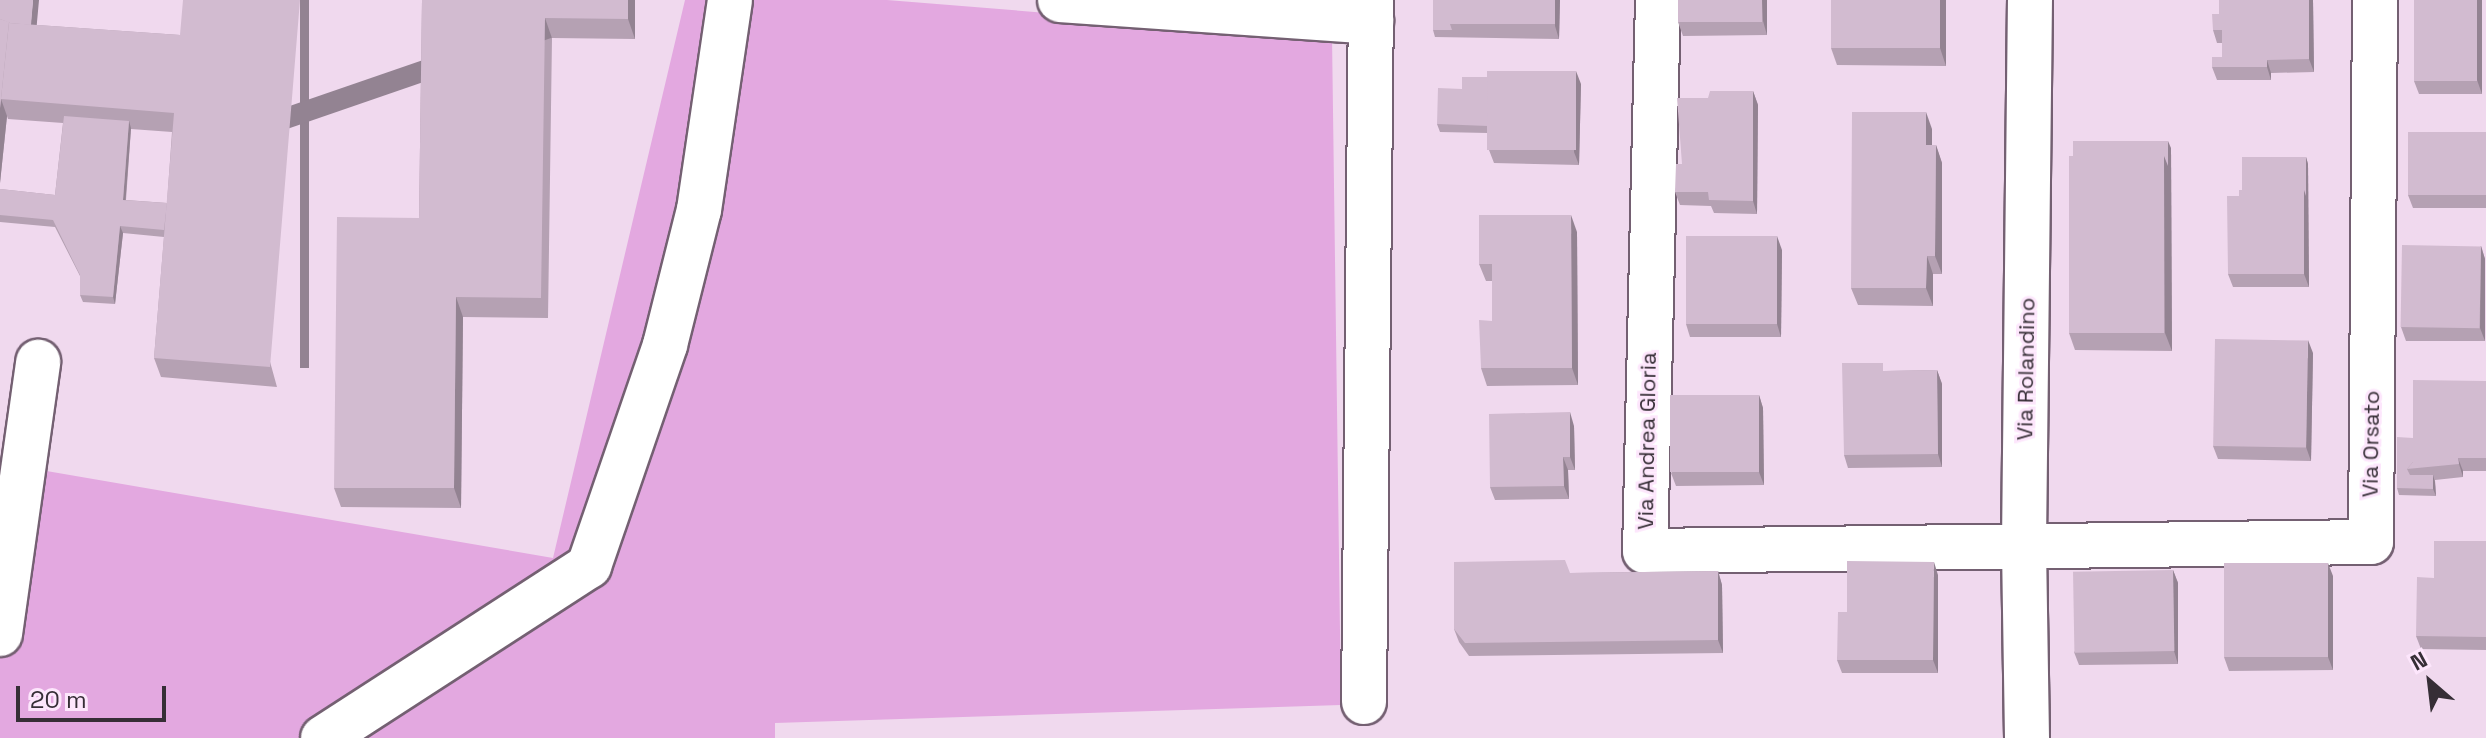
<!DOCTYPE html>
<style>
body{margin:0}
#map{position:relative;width:2486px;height:738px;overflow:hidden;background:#f0d9ee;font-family:"Space Grotesk",sans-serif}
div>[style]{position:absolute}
.green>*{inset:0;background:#e3a8e0}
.roads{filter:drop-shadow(2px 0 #746072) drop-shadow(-2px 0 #746072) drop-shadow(0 2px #746072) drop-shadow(0 -2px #746072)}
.minor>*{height:44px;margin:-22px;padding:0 22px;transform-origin:22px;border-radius:22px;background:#fff}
.wall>*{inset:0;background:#b5a1b3}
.shaded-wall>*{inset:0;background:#938392;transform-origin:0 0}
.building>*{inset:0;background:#d2bbd0;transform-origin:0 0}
span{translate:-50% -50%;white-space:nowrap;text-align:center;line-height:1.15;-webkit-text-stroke:6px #fde6fc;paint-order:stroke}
.street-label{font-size:22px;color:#362e36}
.north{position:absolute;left:2390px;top:642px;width:80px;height:80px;-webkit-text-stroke:6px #fde6fc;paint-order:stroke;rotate:332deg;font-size:22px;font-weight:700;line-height:32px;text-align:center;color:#362e36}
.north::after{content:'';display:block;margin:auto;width:28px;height:36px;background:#362e36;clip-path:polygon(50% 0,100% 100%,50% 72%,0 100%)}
.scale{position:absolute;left:16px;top:686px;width:150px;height:36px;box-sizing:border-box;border:4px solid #362e36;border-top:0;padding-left:10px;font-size:24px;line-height:28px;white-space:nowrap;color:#362e36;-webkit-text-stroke:6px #fde6fc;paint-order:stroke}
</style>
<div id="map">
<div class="green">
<div style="clip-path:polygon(685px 0,887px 0,1332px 36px,1341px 705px,775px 723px,775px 738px,0 738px,0 463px,553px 558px)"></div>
</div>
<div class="roads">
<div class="minor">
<div style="left:1060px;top:0;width:312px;rotate:4deg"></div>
<div style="left:1658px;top:0;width:551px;rotate:91.35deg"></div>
<div style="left:1645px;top:551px;width:726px;rotate:-0.71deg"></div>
<div style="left:2371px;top:542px;width:542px;rotate:-89.58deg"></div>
<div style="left:0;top:634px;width:275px;rotate:-82deg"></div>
<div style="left:1364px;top:702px;width:702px;rotate:-89.43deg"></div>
<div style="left:323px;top:738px;width:317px;rotate:-32.9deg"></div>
<div style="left:589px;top:566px;width:234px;rotate:-71deg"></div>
<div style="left:665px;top:345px;width:139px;rotate:-75.9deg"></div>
<div style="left:699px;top:210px;width:212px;rotate:-81.6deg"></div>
<div style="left:2027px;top:738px;width:194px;rotate:-90.9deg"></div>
<div style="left:2024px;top:544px;width:544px;rotate:-89.37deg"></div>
</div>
</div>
<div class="wall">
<div style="clip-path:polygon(evenodd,0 0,37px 25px,180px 35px,277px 387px,161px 377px,154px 358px,164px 237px,123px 233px,115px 304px,83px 302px,80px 295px,80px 276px,55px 227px,0 222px,0 189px,55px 195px,63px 123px,8px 119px,7px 116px,0 183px,0 0,131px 129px,172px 132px,167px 203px,126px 200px,131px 129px)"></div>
<div style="clip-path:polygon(422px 0,635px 0,635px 39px,552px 38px,548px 318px,463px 317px,461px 508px,341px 507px,334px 488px,419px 218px)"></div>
<div style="clip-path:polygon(1433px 0,1560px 0,1559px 39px,1435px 37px,1433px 30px)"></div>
<div style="clip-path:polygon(1767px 0,1767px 35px,1683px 36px,1678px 22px)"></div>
<div style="clip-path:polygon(1831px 0,1946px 0,1946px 66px,1837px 65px,1831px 48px)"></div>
<div style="clip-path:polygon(2219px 0,2313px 0,2314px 72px,2271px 73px,2271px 80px,2217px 80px,2212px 67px,2222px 57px,2222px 43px,2217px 43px,2213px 30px,2219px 14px)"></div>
<div style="clip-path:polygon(2414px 0,2482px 0,2482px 94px,2419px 94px,2414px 81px)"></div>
<div style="clip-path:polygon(1581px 84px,1579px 165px,1494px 163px,1489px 150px,1488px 133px,1440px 132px,1437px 124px,1462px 89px)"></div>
<div style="clip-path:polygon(1753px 91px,1758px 105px,1757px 214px,1714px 213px,1711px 206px,1680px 205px,1675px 192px,1682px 164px,1708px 98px)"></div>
<div style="clip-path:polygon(1932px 129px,1932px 145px,1936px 145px,1942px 163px,1942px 274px,1933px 274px,1933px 306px,1858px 305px,1851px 288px)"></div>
<div style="clip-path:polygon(2486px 132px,2486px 208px,2413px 208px,2408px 195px)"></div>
<div style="clip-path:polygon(2171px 148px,2172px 351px,2075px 350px,2069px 333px)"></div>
<div style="clip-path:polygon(2306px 157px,2308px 164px,2309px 287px,2233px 287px,2228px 274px,2239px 196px,2242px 190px)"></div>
<div style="clip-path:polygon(1577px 232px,1578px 385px,1487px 386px,1481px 368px,1492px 321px,1492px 281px,1486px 281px,1479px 264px)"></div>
<div style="clip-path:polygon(2481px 246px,2485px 259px,2485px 341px,2406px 341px,2401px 327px)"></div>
<div style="clip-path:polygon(1782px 250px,1781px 337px,1690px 337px,1686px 324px)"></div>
<div style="clip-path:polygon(2313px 353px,2311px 461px,2218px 459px,2213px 446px)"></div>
<div style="clip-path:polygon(1937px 370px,1942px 384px,1942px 467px,1848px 468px,1844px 455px,1886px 371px)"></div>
<div style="clip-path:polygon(2486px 381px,2486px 471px,2463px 471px,2463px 477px,2435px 480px,2436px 496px,2399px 495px,2397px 488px,2413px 438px)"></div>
<div style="clip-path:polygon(1759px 395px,1763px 408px,1764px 485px,1676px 486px,1671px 473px)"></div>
<div style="clip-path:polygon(1574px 426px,1575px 470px,1568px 470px,1569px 499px,1495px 500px,1490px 487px)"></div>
<div style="clip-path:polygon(2486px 541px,2486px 650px,2421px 649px,2416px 636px,2434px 578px)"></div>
<div style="clip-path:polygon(2173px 570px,2178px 583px,2178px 664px,2079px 665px,2074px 652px)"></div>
<div style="clip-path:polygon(1718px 571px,1722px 585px,1723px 653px,1469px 656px,1459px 642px,1454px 629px,1570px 573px)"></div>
<div style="clip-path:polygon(1938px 575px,1938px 673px,1842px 673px,1837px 660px,1847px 612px)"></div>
<div style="clip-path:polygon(2333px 576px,2333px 670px,2229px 671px,2224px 657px)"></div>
</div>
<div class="shaded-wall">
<div style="clip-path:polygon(33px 0,39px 0,35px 44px,30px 31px)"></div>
<div style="left:300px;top:0;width:9px;height:368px"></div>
<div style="clip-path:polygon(628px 0,635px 0,635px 39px,628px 19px)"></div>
<div style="clip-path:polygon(1555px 0,1560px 0,1559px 39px,1555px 26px)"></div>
<div style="clip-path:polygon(1762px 0,1767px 0,1767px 35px,1763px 21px)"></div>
<div style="clip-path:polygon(1940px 0,1946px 0,1946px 66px,1940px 48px)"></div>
<div style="clip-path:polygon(2309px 0,2313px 0,2314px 72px,2309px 59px)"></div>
<div style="clip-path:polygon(2477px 0,2482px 0,2482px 94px,2477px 80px)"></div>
<div style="left:545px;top:18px;width:21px;height:280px;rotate:71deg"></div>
<div style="clip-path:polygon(2267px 60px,2271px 73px,2271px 80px,2267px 67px)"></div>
<div style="clip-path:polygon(1576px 71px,1581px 84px,1579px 165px,1574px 152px)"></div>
<div style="clip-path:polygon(1753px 91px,1758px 105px,1757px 214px,1753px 201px)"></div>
<div style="clip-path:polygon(1px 99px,7px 116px,0 183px,0 108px)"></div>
<div style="clip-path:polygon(1926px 112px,1932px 129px,1932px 162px,1926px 145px)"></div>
<div style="clip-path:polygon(129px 121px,131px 128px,125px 207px,123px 200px)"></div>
<div style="clip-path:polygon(2168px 141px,2171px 148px,2172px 351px,2165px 333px,2164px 156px)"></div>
<div style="clip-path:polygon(1936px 145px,1942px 163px,1942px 274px,1935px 256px)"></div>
<div style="clip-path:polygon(2306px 157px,2308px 164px,2309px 287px,2304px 274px,2304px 190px)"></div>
<div style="clip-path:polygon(1571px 215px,1577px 232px,1578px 385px,1572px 368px)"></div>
<div style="clip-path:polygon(120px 226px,123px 233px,115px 304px,113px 297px)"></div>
<div style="clip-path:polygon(1777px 236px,1782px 250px,1781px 337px,1777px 324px)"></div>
<div style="clip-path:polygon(2481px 246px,2485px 259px,2485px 341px,2480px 328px)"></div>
<div style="clip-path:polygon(1927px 256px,1933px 274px,1933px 306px,1926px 288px)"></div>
<div style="clip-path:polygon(456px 297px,463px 317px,461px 508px,454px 488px)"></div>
<div style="clip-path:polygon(2308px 340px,2313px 353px,2311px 461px,2306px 447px)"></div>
<div style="clip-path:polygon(1937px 370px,1942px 384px,1942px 467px,1938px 454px)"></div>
<div style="clip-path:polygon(1759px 395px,1763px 408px,1764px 485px,1759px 472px)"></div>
<div style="clip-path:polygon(1570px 412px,1574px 426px,1575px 470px,1570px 457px)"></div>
<div style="clip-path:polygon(1563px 457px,1568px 470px,1569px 499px,1564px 486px)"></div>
<div style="clip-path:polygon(2458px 458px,2463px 471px,2463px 477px,2459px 464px)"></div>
<div style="clip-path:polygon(2433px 475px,2435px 482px,2436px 496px,2433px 489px)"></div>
<div style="clip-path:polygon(1934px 562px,1938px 575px,1938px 673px,1933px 660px)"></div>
<div style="clip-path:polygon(2328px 563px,2333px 576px,2333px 670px,2328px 657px)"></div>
<div style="clip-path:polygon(2173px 570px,2178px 583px,2178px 664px,2174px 651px)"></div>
<div style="clip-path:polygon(1718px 571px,1722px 585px,1723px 653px,1718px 640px)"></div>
</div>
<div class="building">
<div style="clip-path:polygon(0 0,33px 0,31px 25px,10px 23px,0 19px)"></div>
<div style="clip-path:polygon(183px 0,300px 0,270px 367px,154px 358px,174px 113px,1px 99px,9px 23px,180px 35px)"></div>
<div style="clip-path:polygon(422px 0,628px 0,628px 19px,545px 18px,541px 298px,456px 297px,454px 488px,334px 488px,337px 217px,419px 218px)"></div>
<div style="clip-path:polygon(1433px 0,1450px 0,1450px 24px,1452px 30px,1433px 30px)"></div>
<div style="left:1450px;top:0;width:105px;height:24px"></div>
<div style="left:1678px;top:0;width:84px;height:22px"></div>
<div style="left:1831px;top:0;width:109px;height:48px"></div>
<div style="clip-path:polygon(2219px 0,2309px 0,2309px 59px,2267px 60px,2267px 67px,2212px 67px,2212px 57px,2222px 57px,2222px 30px,2213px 30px,2212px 14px,2219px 14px)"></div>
<div style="left:2414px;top:0;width:63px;height:81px"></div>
<div style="clip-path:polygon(0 19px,9px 22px,0 108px)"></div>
<div style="left:1487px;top:71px;width:89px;height:79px"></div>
<div style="clip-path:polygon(1462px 77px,1487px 77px,1488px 126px,1437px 124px,1438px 88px,1462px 89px)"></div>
<div style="clip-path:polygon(1710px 91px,1753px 91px,1753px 201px,1709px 200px,1708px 192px,1675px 192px,1676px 164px,1682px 164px,1677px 98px,1708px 98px)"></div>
<div style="clip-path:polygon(1852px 112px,1926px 112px,1926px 145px,1936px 145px,1935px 256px,1927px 256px,1926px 288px,1851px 288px)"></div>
<div style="clip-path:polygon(64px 116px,129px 121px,123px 200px,167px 203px,164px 230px,120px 226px,113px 297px,80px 295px,80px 275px,53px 220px,0 215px,0 189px,55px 195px)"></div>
<div style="left:2408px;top:132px;width:78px;height:63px"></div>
<div style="clip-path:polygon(2073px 141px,2168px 141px,2168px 166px,2164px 156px,2073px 162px)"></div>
<div style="left:2164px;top:156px;width:177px;height:95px;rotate:90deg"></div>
<div style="clip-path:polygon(2242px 157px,2306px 157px,2306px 196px,2304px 190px,2242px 190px)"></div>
<div style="clip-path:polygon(2239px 190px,2304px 190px,2304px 274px,2228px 274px,2227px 196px,2239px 196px)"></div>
<div style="clip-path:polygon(1479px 215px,1571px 215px,1572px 368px,1481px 368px,1479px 320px,1492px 321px,1492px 264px,1479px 264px)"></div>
<div style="left:1686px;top:236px;width:91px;height:88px"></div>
<div style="left:2402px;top:245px;width:79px;height:82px;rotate:1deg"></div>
<div style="left:2215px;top:339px;width:93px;height:107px;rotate:1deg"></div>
<div style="clip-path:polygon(1842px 363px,1883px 363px,1883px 371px,1937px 370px,1938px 454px,1844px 455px)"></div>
<div style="clip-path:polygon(2413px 380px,2486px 381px,2486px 458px,2458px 458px,2459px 464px,2407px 469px,2413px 462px)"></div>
<div style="left:1759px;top:395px;width:77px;height:89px;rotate:90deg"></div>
<div style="clip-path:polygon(1570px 412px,1570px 457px,1563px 457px,1564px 486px,1490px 487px,1489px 414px)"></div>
<div style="clip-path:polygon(2397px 437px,2413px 438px,2413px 462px,2407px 469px,2410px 475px,2433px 475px,2433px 489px,2397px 488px)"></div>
<div style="clip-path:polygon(2434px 541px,2486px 541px,2486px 637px,2416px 636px,2417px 577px,2434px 578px)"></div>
<div style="clip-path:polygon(1565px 560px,1570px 573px,1718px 571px,1718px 640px,1465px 643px,1454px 629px,1454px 562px)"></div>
<div style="clip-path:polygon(1847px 561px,1934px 562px,1933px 660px,1837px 660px,1838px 612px,1847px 612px)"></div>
<div style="left:2328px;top:563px;width:94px;height:104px;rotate:90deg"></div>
<div style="left:2173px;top:570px;width:81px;height:100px;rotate:89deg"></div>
</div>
<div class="street-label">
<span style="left:2026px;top:369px;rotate:-89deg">Via Rolandino</span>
<span style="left:1647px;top:441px;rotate:-89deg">Via Andrea Gloria</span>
<span style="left:2371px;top:444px;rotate:-89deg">Via Orsato</span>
</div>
<div class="north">N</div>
<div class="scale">20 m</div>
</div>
